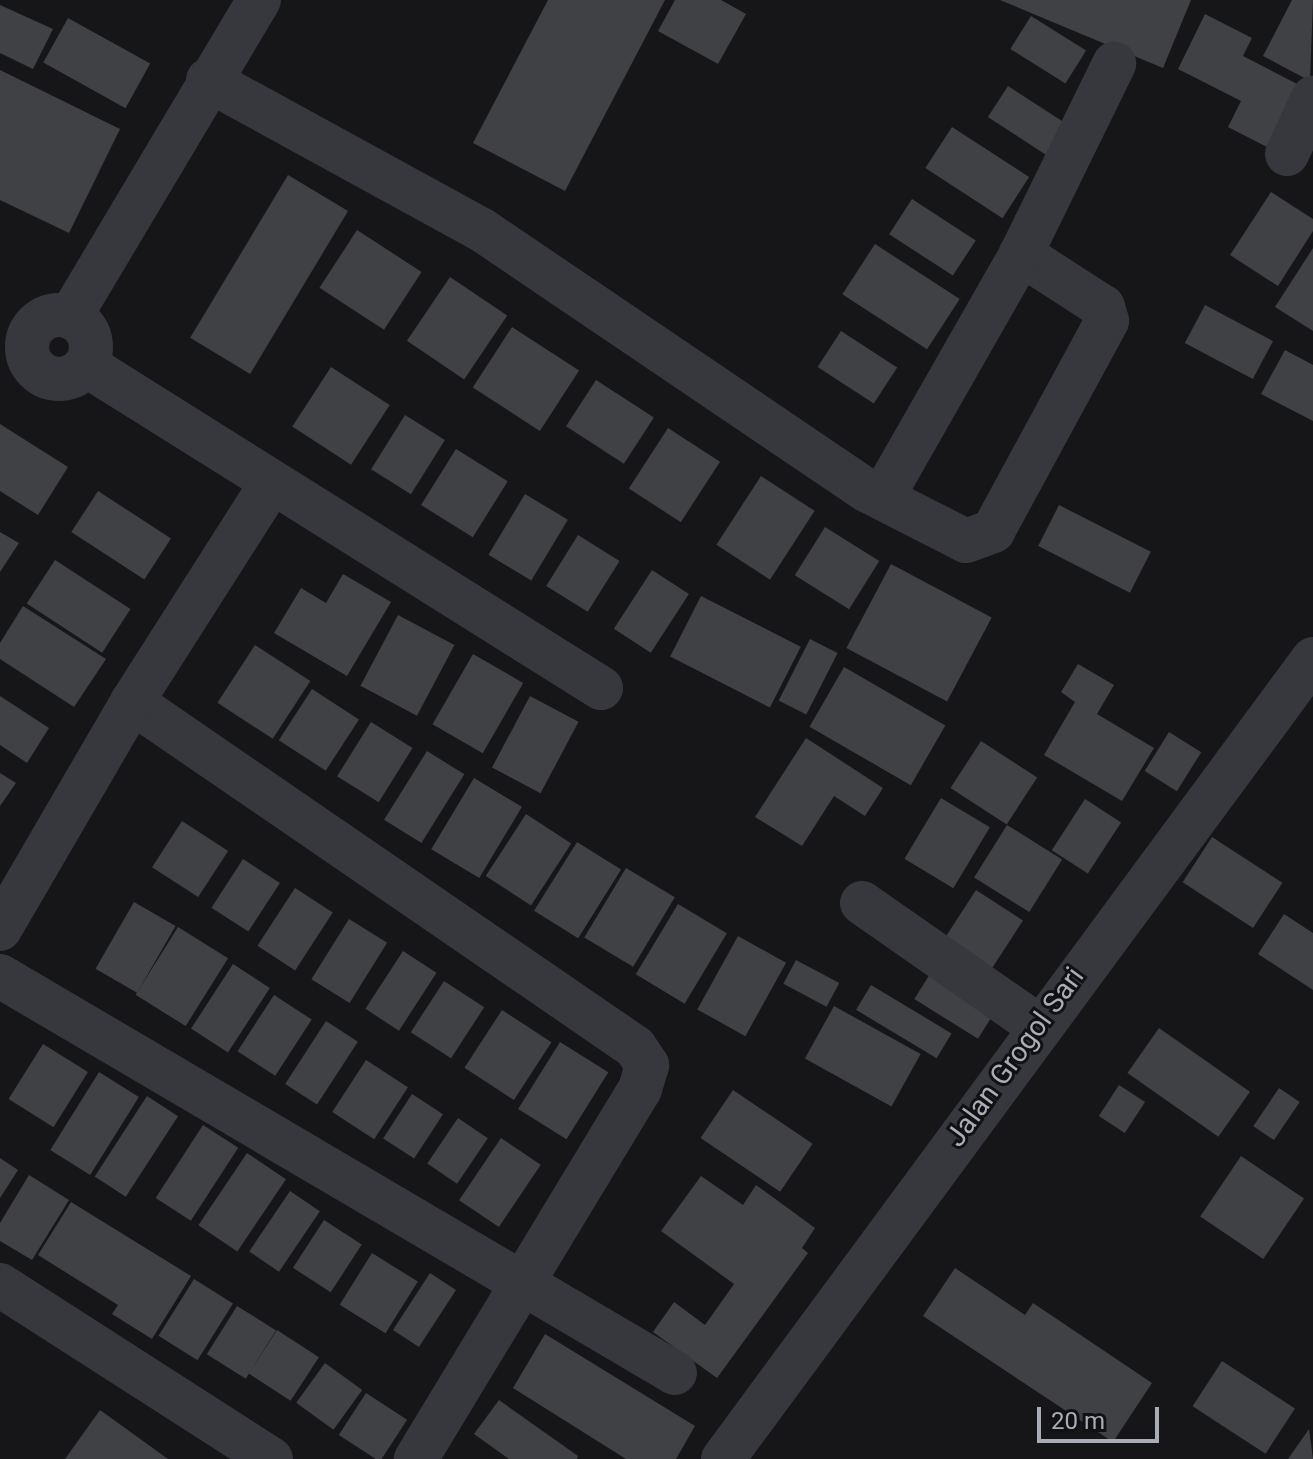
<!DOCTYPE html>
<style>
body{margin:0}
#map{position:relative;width:1313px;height:1459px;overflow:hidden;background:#161618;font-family:Roboto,sans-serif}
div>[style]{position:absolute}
.building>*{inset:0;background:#404145;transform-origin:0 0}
.minor>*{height:44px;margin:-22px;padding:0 22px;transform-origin:22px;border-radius:22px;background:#37383d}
.minor>.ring{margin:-22px;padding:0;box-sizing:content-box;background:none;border:44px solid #37383d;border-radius:50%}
span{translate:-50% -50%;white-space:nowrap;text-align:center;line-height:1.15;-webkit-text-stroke:6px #111113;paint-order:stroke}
.street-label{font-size:28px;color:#a8adb8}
.scale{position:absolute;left:1037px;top:1407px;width:122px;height:36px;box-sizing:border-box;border:4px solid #a8adb8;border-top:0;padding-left:10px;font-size:24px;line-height:28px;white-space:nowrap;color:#a8adb8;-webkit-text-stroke:6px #111113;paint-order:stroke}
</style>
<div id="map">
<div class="building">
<div style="clip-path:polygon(548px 0,665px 0,565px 191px,473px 143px)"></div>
<div style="clip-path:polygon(675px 0,721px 0,746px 14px,718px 64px,658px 31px)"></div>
<div style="clip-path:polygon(1000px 0,1191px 0,1163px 68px)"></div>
<div style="clip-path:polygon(1292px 0,1313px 0,1310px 81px,1263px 56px)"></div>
<div style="clip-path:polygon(0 5px,53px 29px,33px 69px,0 53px)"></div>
<div style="clip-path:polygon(1205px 14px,1252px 38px,1243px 56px,1309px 90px,1277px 152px,1228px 127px,1241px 101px,1178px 69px)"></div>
<div style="left:1031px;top:16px;width:65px;height:39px;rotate:32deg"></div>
<div style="left:68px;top:18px;width:94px;height:51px;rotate:29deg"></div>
<div style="clip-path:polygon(0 70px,120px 129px,69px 233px,0 200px)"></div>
<div style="left:1008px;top:86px;width:75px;height:37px;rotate:33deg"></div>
<div style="left:952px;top:127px;width:92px;height:49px;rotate:33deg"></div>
<div style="left:288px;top:175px;width:70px;height:190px;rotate:31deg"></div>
<div style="clip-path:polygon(1271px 192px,1313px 219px,1313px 231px,1278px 286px,1230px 255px)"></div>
<div style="left:912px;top:199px;width:76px;height:42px;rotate:33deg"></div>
<div style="left:357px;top:230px;width:77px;height:69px;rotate:33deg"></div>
<div style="left:875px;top:244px;width:101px;height:60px;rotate:33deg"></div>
<div style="clip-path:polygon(1313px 248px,1313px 331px,1275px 307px)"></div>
<div style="left:450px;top:277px;width:69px;height:77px;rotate:34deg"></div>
<div style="left:1205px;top:305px;width:77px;height:43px;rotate:28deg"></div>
<div style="left:512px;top:327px;width:80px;height:72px;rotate:33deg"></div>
<div style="left:841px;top:331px;width:67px;height:43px;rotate:33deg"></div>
<div style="clip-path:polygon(1285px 350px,1313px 365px,1313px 421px,1261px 394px)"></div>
<div style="left:331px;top:367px;width:70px;height:71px;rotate:33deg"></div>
<div style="left:596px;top:380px;width:69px;height:55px;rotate:33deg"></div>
<div style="left:405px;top:415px;width:47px;height:64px;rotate:32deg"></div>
<div style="clip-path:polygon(0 424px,68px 467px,38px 515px,0 491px)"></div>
<div style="left:668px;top:428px;width:62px;height:72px;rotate:33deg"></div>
<div style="left:456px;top:449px;width:61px;height:66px;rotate:32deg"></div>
<div style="left:761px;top:476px;width:64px;height:82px;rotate:33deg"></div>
<div style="left:98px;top:491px;width:87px;height:49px;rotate:33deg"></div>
<div style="left:525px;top:494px;width:50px;height:71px;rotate:31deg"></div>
<div style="left:1059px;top:505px;width:103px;height:46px;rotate:27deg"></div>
<div style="left:825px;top:527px;width:64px;height:57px;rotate:32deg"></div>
<div style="clip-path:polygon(0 532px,19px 543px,0 572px)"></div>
<div style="left:578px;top:535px;width:49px;height:60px;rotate:32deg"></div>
<div style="left:55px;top:560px;width:90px;height:52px;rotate:33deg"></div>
<div style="left:891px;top:564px;width:114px;height:95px;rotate:28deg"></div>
<div style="left:652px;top:570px;width:44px;height:70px;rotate:33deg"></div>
<div style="clip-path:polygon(343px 574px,391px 602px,347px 676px,274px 633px,301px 588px,326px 603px)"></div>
<div style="left:701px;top:596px;width:112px;height:68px;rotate:27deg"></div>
<div style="clip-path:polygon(23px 606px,106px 659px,74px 707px,0 659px,0 643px)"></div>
<div style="left:398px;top:615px;width:64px;height:80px;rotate:28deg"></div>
<div style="left:810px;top:639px;width:31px;height:69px;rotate:27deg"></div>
<div style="left:255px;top:645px;width:66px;height:69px;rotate:33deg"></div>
<div style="left:473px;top:654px;width:58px;height:81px;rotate:30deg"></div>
<div style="clip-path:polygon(1078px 664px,1114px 685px,1097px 714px,1154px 748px,1122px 801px,1044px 755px,1075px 702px,1061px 692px)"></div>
<div style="left:844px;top:667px;width:117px;height:69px;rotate:30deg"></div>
<div style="left:312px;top:689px;width:56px;height:61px;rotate:33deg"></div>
<div style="clip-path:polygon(0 696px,49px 728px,27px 763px,0 745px)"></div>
<div style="left:530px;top:696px;width:55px;height:81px;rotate:28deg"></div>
<div style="left:371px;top:722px;width:49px;height:64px;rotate:32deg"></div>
<div style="left:1169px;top:732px;width:38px;height:46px;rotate:32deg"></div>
<div style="clip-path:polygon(806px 738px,883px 788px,865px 816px,834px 796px,802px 846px,755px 817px)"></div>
<div style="left:981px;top:741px;width:67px;height:56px;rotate:33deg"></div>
<div style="left:427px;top:751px;width:44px;height:81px;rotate:32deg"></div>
<div style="clip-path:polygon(0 773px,16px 783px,0 806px)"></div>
<div style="left:474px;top:778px;width:56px;height:83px;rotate:31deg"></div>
<div style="left:941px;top:798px;width:57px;height:71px;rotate:31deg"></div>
<div style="left:1085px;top:799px;width:43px;height:61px;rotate:33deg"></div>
<div style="left:526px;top:814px;width:54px;height:74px;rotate:33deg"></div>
<div style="left:182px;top:821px;width:55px;height:55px;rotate:33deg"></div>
<div style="left:1007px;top:825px;width:65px;height:62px;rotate:32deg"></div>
<div style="left:1212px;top:837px;width:84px;height:54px;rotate:33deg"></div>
<div style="left:577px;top:842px;width:52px;height:81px;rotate:32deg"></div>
<div style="left:243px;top:859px;width:44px;height:58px;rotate:33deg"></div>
<div style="left:626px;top:868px;width:57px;height:81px;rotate:31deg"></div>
<div style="left:295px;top:888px;width:45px;height:69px;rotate:33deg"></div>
<div style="left:976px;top:890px;width:56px;height:64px;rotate:33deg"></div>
<div style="left:134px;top:902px;width:48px;height:77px;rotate:30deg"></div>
<div style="left:678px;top:904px;width:57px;height:82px;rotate:31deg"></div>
<div style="clip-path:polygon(1284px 914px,1313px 933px,1313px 990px,1258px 954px)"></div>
<div style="left:349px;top:919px;width:45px;height:71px;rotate:32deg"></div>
<div style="left:178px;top:927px;width:59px;height:80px;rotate:32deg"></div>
<div style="left:738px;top:936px;width:55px;height:84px;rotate:29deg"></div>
<div style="left:403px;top:951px;width:40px;height:69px;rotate:33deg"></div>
<div style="left:796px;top:960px;width:49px;height:27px;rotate:28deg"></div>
<div style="left:233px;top:964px;width:44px;height:77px;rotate:33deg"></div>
<div style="left:935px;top:966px;width:75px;height:39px;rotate:32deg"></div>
<div style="left:444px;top:981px;width:48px;height:61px;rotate:33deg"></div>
<div style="left:871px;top:985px;width:94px;height:29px;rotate:31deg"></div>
<div style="left:274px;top:995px;width:45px;height:67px;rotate:33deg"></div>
<div style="left:834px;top:1006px;width:99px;height:60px;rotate:29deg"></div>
<div style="left:502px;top:1010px;width:59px;height:69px;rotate:33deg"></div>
<div style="left:326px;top:1021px;width:38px;height:75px;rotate:33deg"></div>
<div style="left:1159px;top:1028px;width:111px;height:55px;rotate:35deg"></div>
<div style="left:560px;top:1042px;width:57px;height:79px;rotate:32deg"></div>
<div style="left:43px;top:1044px;width:53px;height:65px;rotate:32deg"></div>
<div style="left:366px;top:1060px;width:50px;height:62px;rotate:33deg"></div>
<div style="left:99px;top:1072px;width:47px;height:92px;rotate:32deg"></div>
<div style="left:1119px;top:1085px;width:31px;height:37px;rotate:33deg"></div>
<div style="left:1279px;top:1088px;width:25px;height:46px;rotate:34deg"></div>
<div style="left:733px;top:1090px;width:96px;height:58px;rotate:34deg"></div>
<div style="left:412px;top:1094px;width:37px;height:53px;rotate:33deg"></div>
<div style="left:147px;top:1096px;width:37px;height:96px;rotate:33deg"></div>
<div style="left:458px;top:1118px;width:36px;height:55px;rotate:34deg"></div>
<div style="left:203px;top:1125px;width:42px;height:87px;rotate:33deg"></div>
<div style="left:501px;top:1138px;width:48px;height:75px;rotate:34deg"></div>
<div style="left:247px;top:1153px;width:47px;height:87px;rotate:34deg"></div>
<div style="left:1241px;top:1156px;width:76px;height:73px;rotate:34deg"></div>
<div style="clip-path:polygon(0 1158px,18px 1170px,0 1198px)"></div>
<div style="clip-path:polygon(29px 1175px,69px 1200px,32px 1260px,0 1241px,0 1223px)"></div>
<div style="clip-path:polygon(701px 1176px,743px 1205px,756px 1185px,815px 1228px,802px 1248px,808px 1253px,717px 1378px,653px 1332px,674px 1302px,705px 1325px,734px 1284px,661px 1231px)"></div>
<div style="left:290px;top:1191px;width:36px;height:73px;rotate:34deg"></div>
<div style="clip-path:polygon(71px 1202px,191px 1276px,152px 1339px,112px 1314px,118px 1305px,38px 1255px)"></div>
<div style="left:324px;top:1220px;width:45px;height:57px;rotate:33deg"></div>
<div style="left:372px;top:1253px;width:54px;height:61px;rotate:32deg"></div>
<div style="clip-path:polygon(955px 1268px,1025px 1315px,1033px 1303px,1152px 1383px,1113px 1442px,923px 1316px)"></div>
<div style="left:430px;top:1273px;width:31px;height:68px;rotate:33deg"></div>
<div style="left:194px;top:1279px;width:46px;height:67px;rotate:32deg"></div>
<div style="left:237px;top:1306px;width:46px;height:57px;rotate:32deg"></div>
<div style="left:277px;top:1330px;width:50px;height:52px;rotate:33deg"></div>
<div style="clip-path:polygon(545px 1334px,695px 1426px,676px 1459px,626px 1459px,513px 1388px)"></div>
<div style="left:1222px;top:1361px;width:87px;height:54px;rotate:33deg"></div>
<div style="left:325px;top:1363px;width:46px;height:49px;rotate:36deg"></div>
<div style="left:366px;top:1393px;width:49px;height:50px;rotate:33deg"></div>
<div style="clip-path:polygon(499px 1400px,578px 1456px,577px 1459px,509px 1459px,474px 1434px)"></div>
<div style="clip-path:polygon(100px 1410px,168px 1459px,65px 1459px)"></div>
<div style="clip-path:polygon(1309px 1429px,1313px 1459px,1288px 1459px)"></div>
</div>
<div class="minor">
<div style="left:208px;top:80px;width:312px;rotate:28.7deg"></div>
<div style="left:482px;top:230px;width:464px;rotate:34.1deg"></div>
<div style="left:866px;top:490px;width:112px;rotate:27deg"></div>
<div style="left:966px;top:541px;width:29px;rotate:-20deg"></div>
<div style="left:993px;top:531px;width:239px;rotate:-61.5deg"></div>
<div style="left:1107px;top:321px;width:15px;rotate:-106deg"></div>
<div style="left:1103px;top:307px;width:98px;rotate:-147.1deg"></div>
<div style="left:1287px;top:154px;width:62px;rotate:-65.1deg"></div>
<div class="ring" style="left:27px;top:315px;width:20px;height:20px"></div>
<div style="left:70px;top:317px;width:369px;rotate:-59.2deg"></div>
<div style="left:86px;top:365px;width:608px;rotate:32.1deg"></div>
<div style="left:882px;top:498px;width:281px;rotate:-60.3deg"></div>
<div style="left:1021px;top:254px;width:212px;rotate:-63.9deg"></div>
<div style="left:132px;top:702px;width:610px;rotate:34.45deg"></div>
<div style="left:635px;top:1047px;width:22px;rotate:56deg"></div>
<div style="left:647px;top:1065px;width:25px;rotate:106deg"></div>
<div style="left:640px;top:1089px;width:433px;rotate:121.2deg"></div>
<div style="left:862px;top:903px;width:213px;rotate:34.9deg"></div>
<div style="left:0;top:929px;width:263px;rotate:-59.8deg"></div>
<div style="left:132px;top:702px;width:259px;rotate:-57.5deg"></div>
<div style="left:0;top:976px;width:783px;rotate:30.46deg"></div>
<div style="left:0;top:1285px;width:322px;rotate:32.7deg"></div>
<div style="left:723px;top:1459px;width:994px;rotate:-53.59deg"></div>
</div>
<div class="street-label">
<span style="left:1015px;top:1057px;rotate:-54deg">Jalan Grogol Sari</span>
</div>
<div class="scale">20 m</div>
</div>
